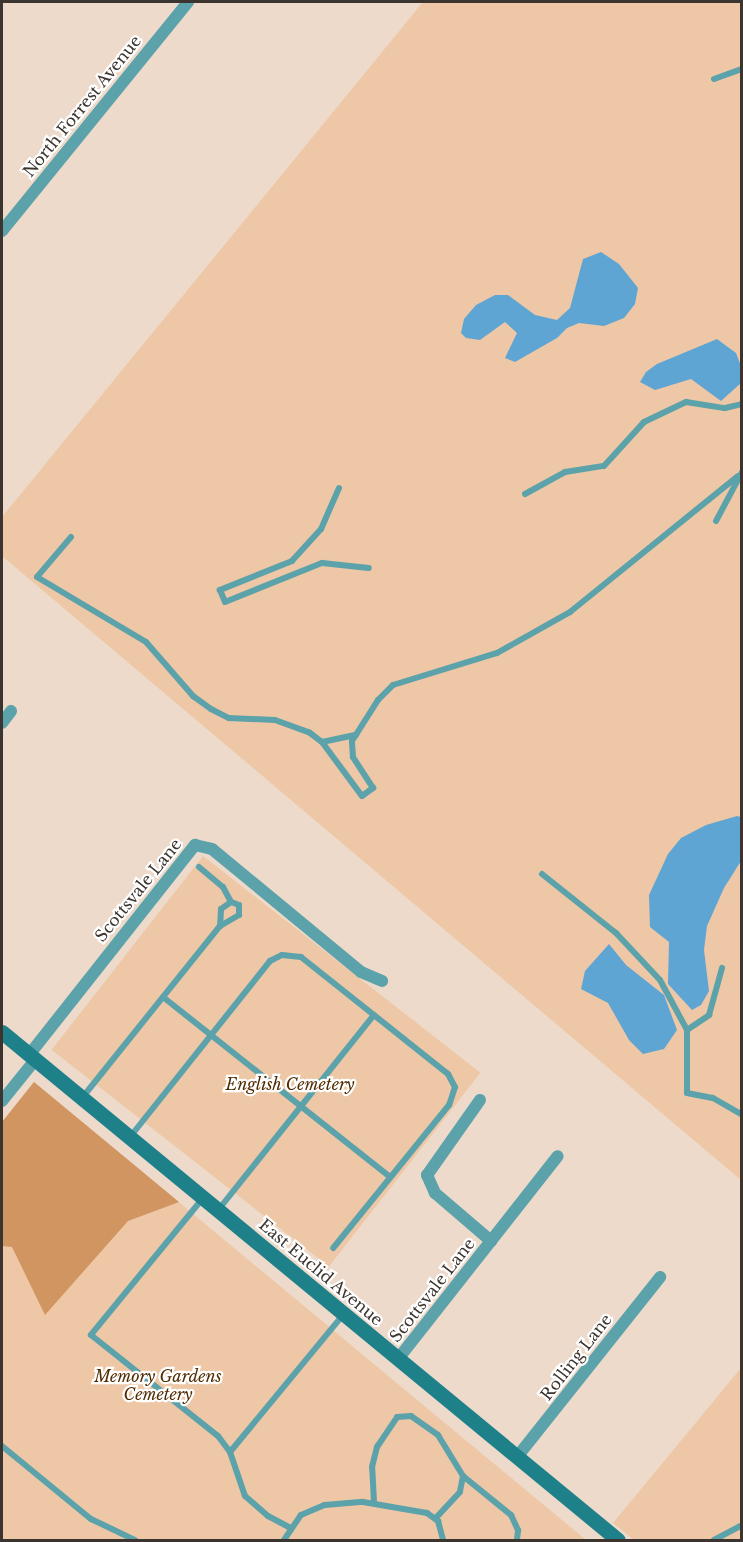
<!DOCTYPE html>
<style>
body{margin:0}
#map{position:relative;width:743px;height:1542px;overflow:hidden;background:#eddaca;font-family:"Libre Baskerville",serif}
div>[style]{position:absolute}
.green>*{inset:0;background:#eec7a6;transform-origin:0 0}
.forest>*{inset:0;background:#d09561}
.water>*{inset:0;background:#5fa5d4}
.service>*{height:6px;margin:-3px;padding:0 3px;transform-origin:3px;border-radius:3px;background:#5ca2aa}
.minor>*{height:12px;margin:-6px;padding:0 6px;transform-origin:6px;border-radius:6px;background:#5ca2aa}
.secondary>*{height:15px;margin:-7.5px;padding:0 7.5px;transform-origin:7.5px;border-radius:7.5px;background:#1e818a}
span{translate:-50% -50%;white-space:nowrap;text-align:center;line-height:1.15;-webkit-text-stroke:4.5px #fff;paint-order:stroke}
.street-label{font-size:16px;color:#3c342e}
.park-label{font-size:16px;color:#512b00;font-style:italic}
.frame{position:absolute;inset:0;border:3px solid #3c342e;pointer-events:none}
</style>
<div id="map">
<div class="green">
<div style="clip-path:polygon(423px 2px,741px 2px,741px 1180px,2px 556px,2px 517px)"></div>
<div style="left:203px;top:856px;width:352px;height:246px;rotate:38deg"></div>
<div style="clip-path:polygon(34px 1082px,586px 1540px,2px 1540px,2px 1122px)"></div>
<div style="clip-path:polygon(741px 1368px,741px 1540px,634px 1540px,613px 1523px)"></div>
</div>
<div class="forest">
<div style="clip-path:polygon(34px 1082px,179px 1202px,128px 1221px,45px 1315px,12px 1247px,2px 1246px,2px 1122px)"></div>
</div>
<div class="water">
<div style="clip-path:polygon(601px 252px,619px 264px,638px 288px,635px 304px,624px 318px,604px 326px,579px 323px,567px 328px,557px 338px,515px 362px,505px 358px,517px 333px,505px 322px,480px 340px,466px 338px,461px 333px,464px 319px,476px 305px,495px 295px,508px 295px,535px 315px,557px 320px,570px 308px,583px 259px)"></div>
<div style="clip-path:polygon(717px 339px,736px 353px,741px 366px,741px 383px,721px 401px,691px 379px,655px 390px,640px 382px,646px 372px,657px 364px)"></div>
<div style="clip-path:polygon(737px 816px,741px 817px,741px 861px,724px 888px,707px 926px,704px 950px,709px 991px,701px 1005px,692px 1010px,668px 984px,669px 942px,650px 927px,649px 895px,668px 854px,681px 838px,706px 825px)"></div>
<div style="clip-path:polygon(609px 944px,626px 965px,664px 995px,677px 1030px,664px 1049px,643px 1054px,629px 1040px,608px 1003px,581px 989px,585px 971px)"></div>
</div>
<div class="service">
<div style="left:714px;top:79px;width:30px;rotate:-20deg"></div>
<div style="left:339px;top:488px;width:45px;rotate:113.7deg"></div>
<div style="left:321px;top:529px;width:43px;rotate:132.2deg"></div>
<div style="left:292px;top:561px;width:78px;rotate:158.1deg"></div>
<div style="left:220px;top:590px;width:13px;rotate:67deg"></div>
<div style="left:225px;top:602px;width:105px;rotate:-21.9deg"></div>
<div style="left:322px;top:563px;width:47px;rotate:6.1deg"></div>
<div style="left:525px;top:494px;width:46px;rotate:-28.8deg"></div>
<div style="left:565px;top:472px;width:39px;rotate:-9deg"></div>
<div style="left:604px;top:466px;width:59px;rotate:-47.7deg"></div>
<div style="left:644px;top:422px;width:47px;rotate:-25.5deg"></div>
<div style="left:686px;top:402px;width:39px;rotate:9deg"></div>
<div style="left:725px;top:408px;width:17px;rotate:-13deg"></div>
<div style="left:716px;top:521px;width:55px;rotate:-62deg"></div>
<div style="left:71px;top:537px;width:52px;rotate:130.4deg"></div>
<div style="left:37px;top:577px;width:127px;rotate:30.8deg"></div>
<div style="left:146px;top:642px;width:72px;rotate:49deg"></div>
<div style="left:193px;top:696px;width:22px;rotate:36deg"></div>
<div style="left:211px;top:709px;width:20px;rotate:27deg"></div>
<div style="left:229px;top:718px;width:46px;rotate:2.5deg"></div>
<div style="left:275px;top:720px;width:37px;rotate:20deg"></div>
<div style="left:310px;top:733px;width:15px;rotate:37deg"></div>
<div style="left:322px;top:742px;width:67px;rotate:53.5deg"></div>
<div style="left:362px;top:796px;width:14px;rotate:-36deg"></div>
<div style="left:373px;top:788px;width:37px;rotate:-123deg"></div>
<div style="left:353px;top:757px;width:16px;rotate:-94deg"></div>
<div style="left:352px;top:741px;width:49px;rotate:-57.6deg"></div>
<div style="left:378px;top:700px;width:21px;rotate:-45deg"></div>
<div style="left:393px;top:685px;width:109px;rotate:-17.1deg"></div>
<div style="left:497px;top:653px;width:84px;rotate:-29.3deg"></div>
<div style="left:570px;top:612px;width:216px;rotate:-39deg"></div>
<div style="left:322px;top:742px;width:35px;rotate:-12deg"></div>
<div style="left:199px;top:867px;width:31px;rotate:40deg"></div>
<div style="left:223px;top:887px;width:17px;rotate:62deg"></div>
<div style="left:542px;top:874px;width:95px;rotate:38.6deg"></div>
<div style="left:616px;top:933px;width:64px;rotate:46.9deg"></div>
<div style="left:660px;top:980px;width:57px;rotate:61.6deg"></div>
<div style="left:687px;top:1030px;width:63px;rotate:90deg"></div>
<div style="left:687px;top:1093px;width:26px;rotate:11deg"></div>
<div style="left:713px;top:1098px;width:34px;rotate:30deg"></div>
<div style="left:163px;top:997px;width:290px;rotate:38.4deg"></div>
<div style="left:687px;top:1030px;width:27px;rotate:-34deg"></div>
<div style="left:709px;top:1015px;width:49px;rotate:-74.5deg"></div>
<div style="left:82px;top:1098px;width:221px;rotate:-51.3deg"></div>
<div style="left:220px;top:926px;width:22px;rotate:-30deg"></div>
<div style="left:239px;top:915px;width:10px;rotate:-90deg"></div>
<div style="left:239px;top:905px;width:9px;rotate:-159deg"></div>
<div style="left:231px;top:902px;width:12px;rotate:145deg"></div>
<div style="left:221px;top:909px;width:17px;rotate:93deg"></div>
<div style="left:130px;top:1137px;width:225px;rotate:-51.5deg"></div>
<div style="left:270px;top:961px;width:13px;rotate:-27deg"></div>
<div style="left:282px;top:955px;width:19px;rotate:6deg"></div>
<div style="left:301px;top:957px;width:188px;rotate:38.5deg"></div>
<div style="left:448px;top:1074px;width:15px;rotate:62deg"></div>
<div style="left:455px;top:1087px;width:19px;rotate:108deg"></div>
<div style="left:449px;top:1105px;width:184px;rotate:129deg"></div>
<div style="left:203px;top:1198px;width:177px;rotate:129.3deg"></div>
<div style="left:91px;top:1335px;width:162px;rotate:38.5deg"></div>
<div style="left:218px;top:1436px;width:20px;rotate:53deg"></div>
<div style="left:230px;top:1452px;width:46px;rotate:71.2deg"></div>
<div style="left:245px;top:1496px;width:30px;rotate:41deg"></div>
<div style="left:268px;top:1516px;width:24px;rotate:28deg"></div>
<div style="left:219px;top:1209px;width:248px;rotate:-51.4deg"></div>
<div style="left:2px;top:1446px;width:115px;rotate:39.4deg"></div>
<div style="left:91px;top:1519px;width:49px;rotate:25.5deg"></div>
<div style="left:230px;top:1452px;width:178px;rotate:-50.5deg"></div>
<div style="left:463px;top:1476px;width:62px;rotate:39.1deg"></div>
<div style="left:511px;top:1515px;width:17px;rotate:65deg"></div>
<div style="left:518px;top:1530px;width:10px;rotate:96deg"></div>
<div style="left:374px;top:1502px;width:35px;rotate:-93deg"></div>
<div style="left:372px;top:1467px;width:21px;rotate:-76deg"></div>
<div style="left:377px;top:1447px;width:36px;rotate:-56deg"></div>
<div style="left:397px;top:1417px;width:14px;rotate:-4deg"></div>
<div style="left:411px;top:1416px;width:33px;rotate:35deg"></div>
<div style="left:438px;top:1435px;width:48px;rotate:58.6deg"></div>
<div style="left:463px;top:1476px;width:16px;rotate:101deg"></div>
<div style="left:460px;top:1492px;width:35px;rotate:133deg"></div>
<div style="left:284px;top:1540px;width:30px;rotate:-56deg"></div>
<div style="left:301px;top:1515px;width:26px;rotate:-23deg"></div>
<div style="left:325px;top:1505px;width:38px;rotate:-5deg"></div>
<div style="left:363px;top:1502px;width:65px;rotate:9.8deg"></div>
<div style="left:427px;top:1513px;width:14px;rotate:36deg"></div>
<div style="left:438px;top:1521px;width:20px;rotate:75deg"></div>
<div style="left:714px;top:1540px;width:32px;rotate:-28deg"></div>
</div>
<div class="minor">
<div style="left:2px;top:231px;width:295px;rotate:-50.9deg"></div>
<div style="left:2px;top:723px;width:15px;rotate:-53deg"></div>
<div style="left:29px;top:1055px;width:268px;rotate:-51.7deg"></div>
<div style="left:195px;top:845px;width:17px;rotate:13deg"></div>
<div style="left:212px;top:849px;width:193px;rotate:39.5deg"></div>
<div style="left:361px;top:972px;width:23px;rotate:23deg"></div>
<div style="left:480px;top:1100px;width:92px;rotate:125.2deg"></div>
<div style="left:427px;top:1175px;width:20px;rotate:66deg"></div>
<div style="left:435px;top:1193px;width:74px;rotate:40.6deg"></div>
<div style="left:2px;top:1101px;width:53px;rotate:-51.2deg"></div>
<div style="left:398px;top:1359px;width:258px;rotate:-51.8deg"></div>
<div style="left:517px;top:1457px;width:230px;rotate:-51.5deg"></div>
</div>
<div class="secondary">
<div style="left:2px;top:1032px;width:798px;rotate:39.51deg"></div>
</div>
<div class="street-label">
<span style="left:82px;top:106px;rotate:-51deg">North Forrest Avenue</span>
<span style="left:138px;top:890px;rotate:-51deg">Scottsvale Lane</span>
<span style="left:321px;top:1272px;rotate:40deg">East Euclid Avenue</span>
<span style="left:432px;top:1290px;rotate:-52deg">Scottsvale Lane</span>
<span style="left:576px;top:1357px;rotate:-52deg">Rolling Lane</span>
</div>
<div class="park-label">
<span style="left:290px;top:1084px">English Cemetery</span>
<span style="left:158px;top:1385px">Memory Gardens<br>Cemetery</span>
</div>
<div class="frame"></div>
</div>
